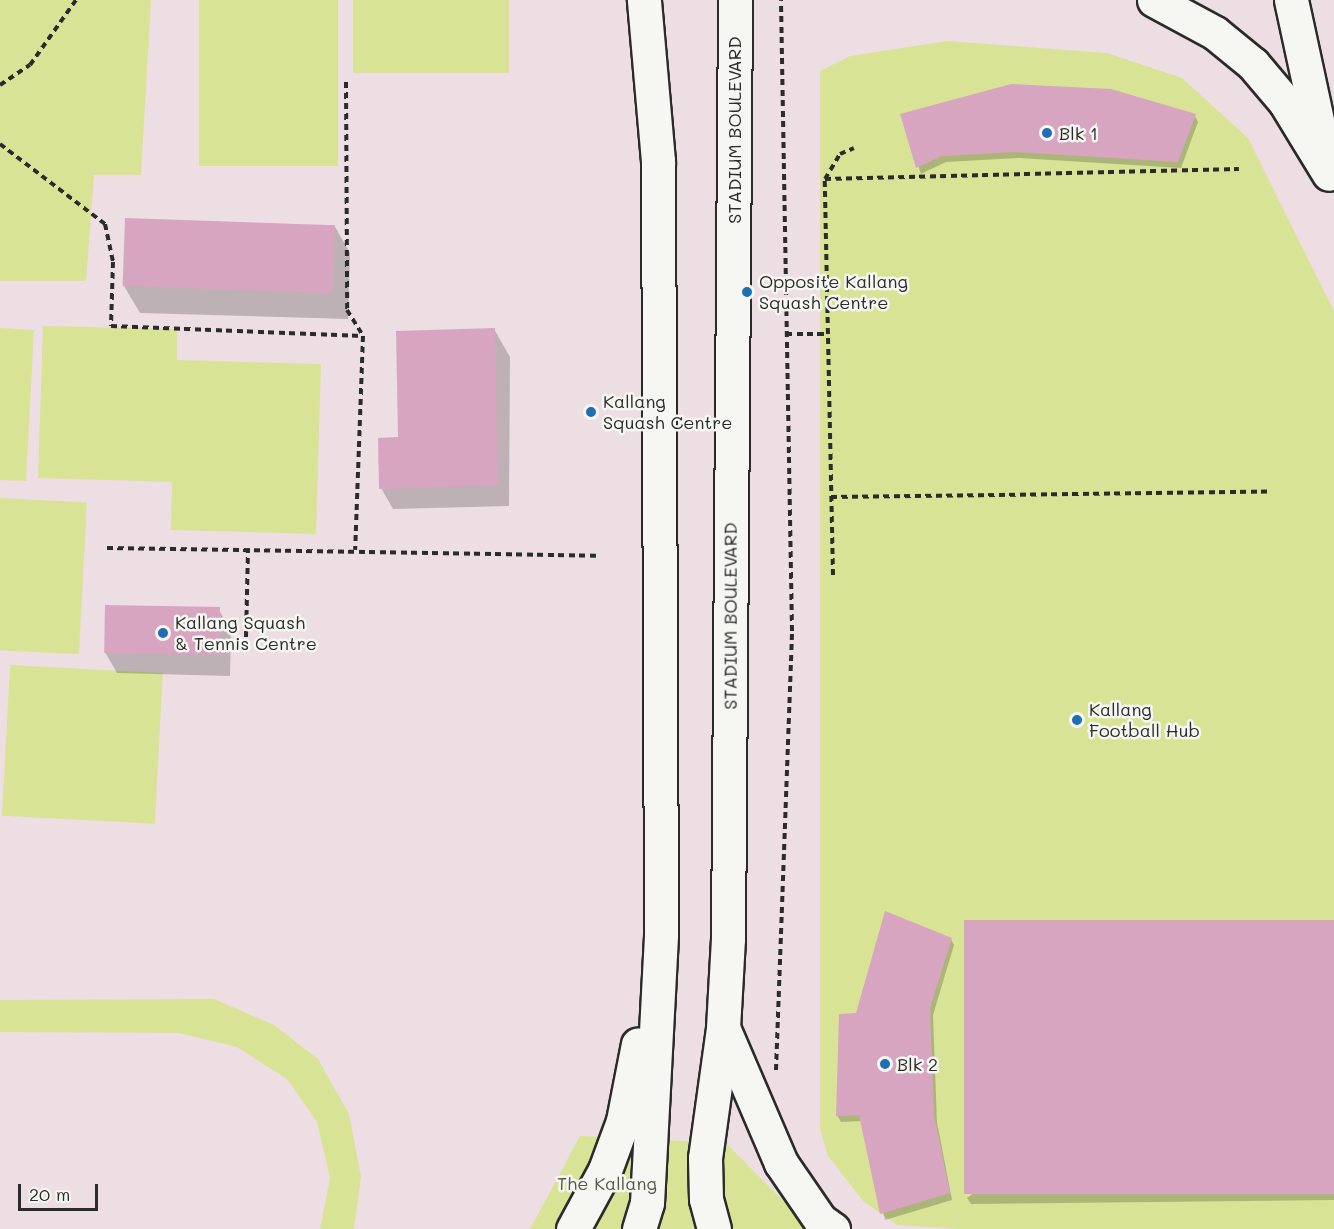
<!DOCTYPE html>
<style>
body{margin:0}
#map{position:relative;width:1334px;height:1229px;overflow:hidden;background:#eddee3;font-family:Mali,sans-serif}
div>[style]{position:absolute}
.green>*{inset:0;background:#d8e396;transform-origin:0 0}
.shadow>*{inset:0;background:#0003}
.building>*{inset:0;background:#d8a5c0;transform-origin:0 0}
.path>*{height:4px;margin-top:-2px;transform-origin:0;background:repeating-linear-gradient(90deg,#2b2b2b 0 6px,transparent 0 10.5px)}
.roads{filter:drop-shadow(2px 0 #2b2b2b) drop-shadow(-2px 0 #2b2b2b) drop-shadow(0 2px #2b2b2b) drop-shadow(0 -2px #2b2b2b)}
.secondary>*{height:33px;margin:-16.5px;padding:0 16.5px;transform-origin:16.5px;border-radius:16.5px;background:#f6f6f2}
.dots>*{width:16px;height:16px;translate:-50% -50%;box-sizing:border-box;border:3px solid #f6f6f2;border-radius:50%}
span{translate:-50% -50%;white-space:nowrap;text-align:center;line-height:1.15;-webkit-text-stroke:5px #f6f6f2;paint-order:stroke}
.street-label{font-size:18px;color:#2b2b2b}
.poi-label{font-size:18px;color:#2b2b2b}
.left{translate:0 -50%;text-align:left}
.park-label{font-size:18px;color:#565946}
.scale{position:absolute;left:18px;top:1184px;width:80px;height:27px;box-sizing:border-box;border:3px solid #2b2b2b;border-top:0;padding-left:8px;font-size:18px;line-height:21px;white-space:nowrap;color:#2b2b2b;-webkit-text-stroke:4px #f6f6f2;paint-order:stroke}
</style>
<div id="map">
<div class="green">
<div style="clip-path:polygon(0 0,151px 0,141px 175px,94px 175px,86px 281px,0 281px)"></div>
<div style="left:199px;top:0;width:139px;height:166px"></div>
<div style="left:353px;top:0;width:156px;height:73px"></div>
<div style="clip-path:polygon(947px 41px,1107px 53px,1182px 78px,1248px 138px,1334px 311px,1334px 1229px,961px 1229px,897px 1225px,863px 1201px,828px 1156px,820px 1129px,820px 71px,850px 56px)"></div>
<div style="clip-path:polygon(43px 326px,177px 329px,177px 360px,321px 364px,316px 534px,171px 530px,172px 482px,38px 478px)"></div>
<div style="clip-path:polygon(0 328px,34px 330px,26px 481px,0 480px)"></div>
<div style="left:0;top:498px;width:87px;height:152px;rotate:3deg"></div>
<div style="left:10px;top:665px;width:153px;height:151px;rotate:3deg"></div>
<div style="clip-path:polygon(214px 999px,274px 1025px,318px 1059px,349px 1114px,361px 1177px,354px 1229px,320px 1229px,330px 1178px,317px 1122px,287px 1079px,237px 1047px,179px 1033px,0 1032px,0 1000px)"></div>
<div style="clip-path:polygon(580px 1136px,726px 1143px,797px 1215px,828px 1229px,530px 1229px)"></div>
</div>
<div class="shadow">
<div style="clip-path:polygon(902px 115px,1195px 116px,1198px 122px,1181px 168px,1019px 158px,946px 162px,921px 174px)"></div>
<div style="clip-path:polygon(334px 225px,350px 253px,348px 319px,140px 313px,124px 286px)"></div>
<div style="clip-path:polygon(494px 329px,510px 357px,509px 506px,393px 509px,381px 488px,401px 438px)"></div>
<div style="clip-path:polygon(219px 610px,231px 631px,230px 676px,117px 673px,105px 652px)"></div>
<div style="clip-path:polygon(1334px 922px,1334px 1200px,971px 1204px,967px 1198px)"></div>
<div style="clip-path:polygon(951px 939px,954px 945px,933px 1015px,937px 1122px,952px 1200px,885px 1220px,862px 1121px,841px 1122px,837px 1115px,857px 1014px)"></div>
</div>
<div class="building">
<div style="clip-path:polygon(1011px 84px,1111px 89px,1196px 114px,1178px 162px,1014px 152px,942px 156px,916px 168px,900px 114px)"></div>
<div style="left:125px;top:218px;width:210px;height:68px;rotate:2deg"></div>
<div style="clip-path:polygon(495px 328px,498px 485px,379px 489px,378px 438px,398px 437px,396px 331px)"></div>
<div style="left:105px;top:605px;width:115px;height:48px;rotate:1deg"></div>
<div style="clip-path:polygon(885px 911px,952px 938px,930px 1008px,934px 1115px,950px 1193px,880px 1214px,859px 1115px,836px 1116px,839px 1014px,856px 1013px)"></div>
<div style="left:1334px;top:920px;width:274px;height:370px;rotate:90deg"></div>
</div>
<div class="path">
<div style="left:346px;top:82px;width:228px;rotate:89.7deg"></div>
<div style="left:347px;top:310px;width:31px;rotate:58deg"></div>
<div style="left:363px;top:336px;width:214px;rotate:92.1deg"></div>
<div style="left:0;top:85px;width:36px;rotate:-34deg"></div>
<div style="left:30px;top:65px;width:80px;rotate:-54.7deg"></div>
<div style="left:0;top:144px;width:132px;rotate:37.3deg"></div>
<div style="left:105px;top:224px;width:39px;rotate:78deg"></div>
<div style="left:113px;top:262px;width:64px;rotate:91.8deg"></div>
<div style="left:111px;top:326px;width:252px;rotate:2.3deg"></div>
<div style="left:825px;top:179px;width:414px;rotate:-1.4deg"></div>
<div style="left:786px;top:334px;width:42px"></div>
<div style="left:831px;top:497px;width:440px;rotate:-0.7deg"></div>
<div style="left:107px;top:548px;width:489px;rotate:0.9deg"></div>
<div style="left:833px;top:575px;width:396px;rotate:-91.2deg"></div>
<div style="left:825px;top:179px;width:29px;rotate:-59deg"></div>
<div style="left:840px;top:154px;width:15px;rotate:-23deg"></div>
<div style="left:246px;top:637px;width:88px;rotate:-88.7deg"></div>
<div style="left:776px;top:1070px;width:439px;rotate:-87.9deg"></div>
<div style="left:792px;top:631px;width:631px;rotate:-91deg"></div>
</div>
<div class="roads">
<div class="secondary">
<div style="left:1154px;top:0;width:69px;rotate:28.4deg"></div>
<div style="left:1215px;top:33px;width:49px;rotate:39.2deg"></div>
<div style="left:1253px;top:64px;width:50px;rotate:49.9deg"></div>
<div style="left:1285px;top:102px;width:84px;rotate:58.6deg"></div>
<div style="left:1291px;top:0;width:151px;rotate:77.8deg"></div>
<div style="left:724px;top:1030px;width:145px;rotate:66.8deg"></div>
<div style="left:781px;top:1163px;width:69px;rotate:55.6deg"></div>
<div style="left:820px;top:1220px;width:16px;rotate:35deg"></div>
<div style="left:573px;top:1229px;width:67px;rotate:-61.5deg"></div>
<div style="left:605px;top:1170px;width:52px;rotate:-69.8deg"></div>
<div style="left:623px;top:1121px;width:78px;rotate:-79deg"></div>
<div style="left:639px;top:1229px;width:27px;rotate:-73deg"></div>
<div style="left:647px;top:1203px;width:269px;rotate:-87deg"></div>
<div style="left:661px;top:934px;width:773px;rotate:-90.22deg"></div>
<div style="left:658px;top:161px;width:162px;rotate:-95deg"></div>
<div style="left:714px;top:1229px;width:31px;rotate:-105deg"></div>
<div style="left:706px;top:1199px;width:41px;rotate:-91.4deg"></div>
<div style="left:705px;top:1158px;width:131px;rotate:-82.1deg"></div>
<div style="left:723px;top:1028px;width:90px;rotate:-86.8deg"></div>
<div style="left:728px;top:938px;width:938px;rotate:-89.57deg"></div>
</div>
</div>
<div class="dots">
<div style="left:1047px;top:133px;background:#1f6fb2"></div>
<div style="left:747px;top:292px;background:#1f6fb2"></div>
<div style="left:591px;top:412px;background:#1f6fb2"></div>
<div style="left:163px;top:633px;background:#1f6fb2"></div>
<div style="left:1077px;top:720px;background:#1f6fb2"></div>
<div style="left:885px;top:1064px;background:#1f6fb2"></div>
</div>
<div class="street-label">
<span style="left:734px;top:130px;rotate:-90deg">STADIUM BOULEVARD</span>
<span style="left:730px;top:616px;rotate:-90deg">STADIUM BOULEVARD</span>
</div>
<div class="poi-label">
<span class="left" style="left:1059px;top:133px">Blk 1</span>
<span class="left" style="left:759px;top:292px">Opposite Kallang<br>Squash Centre</span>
<span class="left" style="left:603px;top:412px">Kallang<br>Squash Centre</span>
<span class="left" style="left:175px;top:633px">Kallang Squash<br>&amp; Tennis Centre</span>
<span class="left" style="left:1089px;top:720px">Kallang<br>Football Hub</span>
<span class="left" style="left:897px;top:1064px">Blk 2</span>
</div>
<div class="park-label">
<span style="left:607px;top:1183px">The Kallang</span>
</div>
<div class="scale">20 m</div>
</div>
